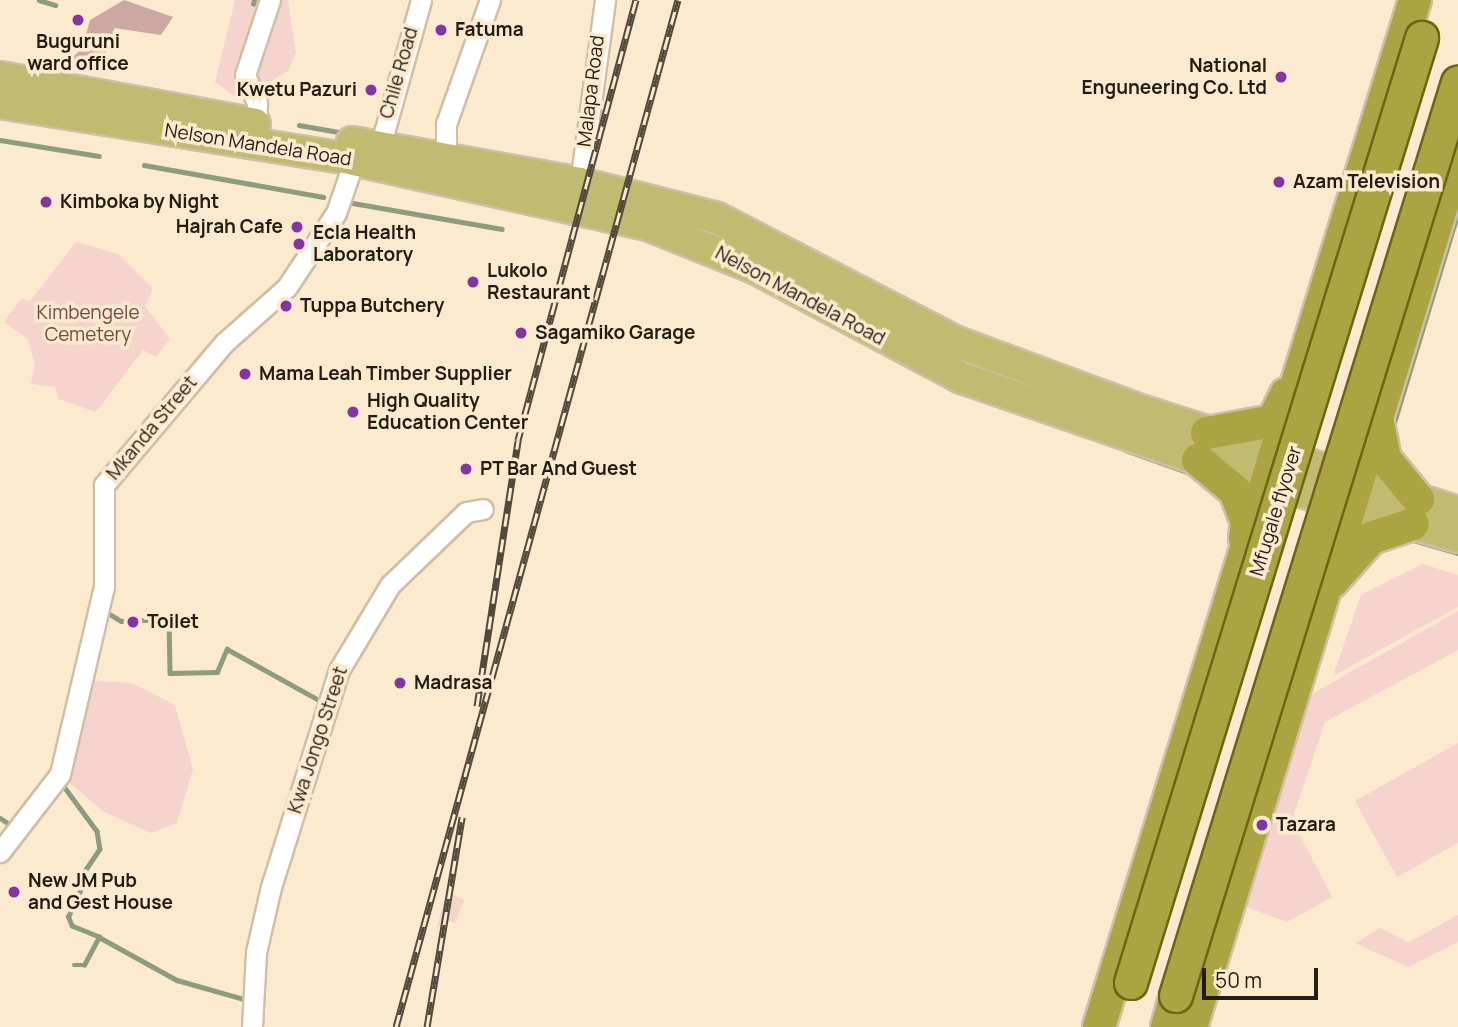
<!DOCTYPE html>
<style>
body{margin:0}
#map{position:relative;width:1458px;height:1027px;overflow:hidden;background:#fceacf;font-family:Manrope,sans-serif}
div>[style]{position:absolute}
.green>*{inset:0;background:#f6d3cd}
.forest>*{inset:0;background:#cca8a2}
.stream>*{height:4.5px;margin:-2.25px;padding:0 2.25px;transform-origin:2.25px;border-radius:2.25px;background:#8d9b7f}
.roads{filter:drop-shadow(2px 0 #d0bfa4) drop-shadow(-2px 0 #d0bfa4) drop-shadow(0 2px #d0bfa4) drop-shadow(0 -2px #d0bfa4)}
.minor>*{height:19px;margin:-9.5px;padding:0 9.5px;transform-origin:9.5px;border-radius:9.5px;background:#fff}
.primary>*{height:30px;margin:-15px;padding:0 15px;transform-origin:15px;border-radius:15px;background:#c1bb71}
.trunk>*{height:32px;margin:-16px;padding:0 16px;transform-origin:16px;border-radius:16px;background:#aca442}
.rail>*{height:7px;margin-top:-3.5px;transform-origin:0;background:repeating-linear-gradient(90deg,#fceacf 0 13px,#52493c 0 26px);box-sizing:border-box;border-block:2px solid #52493c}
.bridges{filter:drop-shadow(2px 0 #6f6512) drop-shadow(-2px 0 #6f6512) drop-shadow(0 2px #6f6512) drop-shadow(0 -2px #6f6512)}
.trunk-bridge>*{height:32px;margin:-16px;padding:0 16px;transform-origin:16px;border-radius:16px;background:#aca442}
.dots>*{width:19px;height:19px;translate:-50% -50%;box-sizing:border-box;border:4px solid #fceacf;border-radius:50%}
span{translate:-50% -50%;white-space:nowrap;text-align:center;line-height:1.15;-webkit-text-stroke:7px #fceacf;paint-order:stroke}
.poi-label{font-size:19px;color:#221c12;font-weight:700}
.left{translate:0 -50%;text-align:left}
.right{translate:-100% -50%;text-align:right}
.street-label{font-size:19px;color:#221c12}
.park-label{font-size:19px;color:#79453d}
.scale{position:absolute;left:1202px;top:968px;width:116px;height:32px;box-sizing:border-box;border:4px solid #221c12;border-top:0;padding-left:9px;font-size:21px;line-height:24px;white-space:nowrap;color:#221c12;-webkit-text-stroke:5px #fceacf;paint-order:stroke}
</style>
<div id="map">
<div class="green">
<div style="clip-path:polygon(235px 0,288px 0,296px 53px,288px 71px,240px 100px,215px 82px)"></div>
<div style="clip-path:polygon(76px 242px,118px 254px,153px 289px,145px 306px,170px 339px,156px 357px,143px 350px,96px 412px,58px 399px,55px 387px,31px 384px,35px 364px,28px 339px,4px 322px,22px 298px,29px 302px)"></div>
<div style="clip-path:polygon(1423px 564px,1458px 575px,1458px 607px,1333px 676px,1361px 595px)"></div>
<div style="clip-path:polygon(1458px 611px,1458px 650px,1325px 722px,1292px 820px,1332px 897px,1287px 922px,1247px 907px,1310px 695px)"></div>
<div style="clip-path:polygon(84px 680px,132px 683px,175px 705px,193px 769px,177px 823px,151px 833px,104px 812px,65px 779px)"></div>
<div style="clip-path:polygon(1458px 743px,1458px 843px,1397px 877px,1355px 801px)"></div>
<div style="clip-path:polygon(447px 892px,464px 900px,455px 923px,446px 919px,436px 930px)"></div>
<div style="clip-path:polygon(1458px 915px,1458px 942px,1408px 967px,1355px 943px,1380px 928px,1409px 942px)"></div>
</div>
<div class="forest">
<div style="clip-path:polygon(124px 0,173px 17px,161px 35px,114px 28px,115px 44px,89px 68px,76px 69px,70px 59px,82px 49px,90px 20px)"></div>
</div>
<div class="stream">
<div style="left:39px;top:0;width:17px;rotate:17deg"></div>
<div style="left:253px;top:4px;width:4px;rotate:-76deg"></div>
<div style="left:583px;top:97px;width:19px;rotate:-84deg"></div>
<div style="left:299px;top:125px;width:47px;rotate:9.9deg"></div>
<div style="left:0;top:140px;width:100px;rotate:9.2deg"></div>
<div style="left:144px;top:165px;width:182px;rotate:10.1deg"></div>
<div style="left:347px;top:202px;width:157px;rotate:9.9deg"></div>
<div style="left:1393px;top:426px;width:224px;rotate:-73.1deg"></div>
<div style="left:1125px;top:450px;width:72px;rotate:19.4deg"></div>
<div style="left:1410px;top:539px;width:50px;rotate:16.3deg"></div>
<div style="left:103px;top:610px;width:21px;rotate:31deg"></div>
<div style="left:121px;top:621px;width:48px;rotate:-2.4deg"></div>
<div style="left:169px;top:619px;width:54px;rotate:88.9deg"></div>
<div style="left:170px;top:673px;width:47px;rotate:-1.2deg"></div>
<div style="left:217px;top:672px;width:25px;rotate:-67deg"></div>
<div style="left:227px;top:649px;width:107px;rotate:29deg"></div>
<div style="left:60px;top:781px;width:62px;rotate:53.5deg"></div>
<div style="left:97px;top:831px;width:18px;rotate:81deg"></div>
<div style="left:100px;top:849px;width:25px;rotate:124deg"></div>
<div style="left:0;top:818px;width:17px;rotate:33deg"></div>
<div style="left:99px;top:937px;width:89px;rotate:28.9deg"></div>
<div style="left:177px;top:980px;width:73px;rotate:15.9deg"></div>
<div style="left:74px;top:965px;width:10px"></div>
<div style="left:84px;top:965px;width:32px;rotate:-62deg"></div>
<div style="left:99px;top:937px;width:29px;rotate:-158deg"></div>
<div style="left:72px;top:926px;width:10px;rotate:-114deg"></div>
<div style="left:68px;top:917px;width:43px;rotate:-65.2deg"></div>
</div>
<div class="roads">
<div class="minor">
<div style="left:256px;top:124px;width:21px;rotate:-87deg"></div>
<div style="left:257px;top:103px;width:30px;rotate:-113deg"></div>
<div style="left:245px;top:75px;width:79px;rotate:-71.6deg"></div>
<div style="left:380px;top:147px;width:153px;rotate:-74.4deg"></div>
<div style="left:446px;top:158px;width:34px;rotate:-90deg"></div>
<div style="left:446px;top:124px;width:132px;rotate:-70.5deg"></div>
<div style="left:580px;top:183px;width:185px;rotate:-82.2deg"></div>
<div style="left:0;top:852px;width:98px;rotate:-52.4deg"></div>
<div style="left:60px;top:774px;width:192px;rotate:-76.8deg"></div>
<div style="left:104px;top:587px;width:102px;rotate:-90deg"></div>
<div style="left:104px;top:485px;width:186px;rotate:-49.8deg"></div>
<div style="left:224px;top:343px;width:84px;rotate:-41.6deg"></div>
<div style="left:287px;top:287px;width:89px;rotate:-56.5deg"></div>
<div style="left:336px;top:213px;width:65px;rotate:-71deg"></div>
<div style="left:252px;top:1027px;width:75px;rotate:-86.9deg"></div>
<div style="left:256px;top:952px;width:67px;rotate:-77deg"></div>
<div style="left:271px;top:887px;width:227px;rotate:-72.6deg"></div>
<div style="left:339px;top:670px;width:99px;rotate:-59deg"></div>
<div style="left:390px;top:585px;width:105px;rotate:-43.8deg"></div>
<div style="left:466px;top:512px;width:17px;rotate:-10deg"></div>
</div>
<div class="primary">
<div style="left:0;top:77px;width:259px;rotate:10.4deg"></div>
<div style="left:0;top:103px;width:359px;rotate:9.1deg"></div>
<div style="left:354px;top:160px;width:301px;rotate:12.5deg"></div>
<div style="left:648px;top:225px;width:118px;rotate:22deg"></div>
<div style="left:757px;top:269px;width:232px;rotate:28deg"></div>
<div style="left:962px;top:378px;width:311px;rotate:19deg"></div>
<div style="left:1256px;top:479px;width:210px;rotate:16deg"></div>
<div style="left:352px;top:142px;width:232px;rotate:10.2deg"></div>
<div style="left:580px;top:183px;width:141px;rotate:14.3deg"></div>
<div style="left:717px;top:218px;width:267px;rotate:27.4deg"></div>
<div style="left:954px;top:341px;width:192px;rotate:20.4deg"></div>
<div style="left:1134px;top:408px;width:340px;rotate:17.8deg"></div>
</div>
<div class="trunk">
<div style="left:1377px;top:418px;width:42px;rotate:79deg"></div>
<div style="left:1385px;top:459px;width:52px;rotate:50.5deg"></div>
<div style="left:1207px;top:433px;width:67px;rotate:-10.3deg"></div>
<div style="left:1273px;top:421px;width:30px;rotate:-64deg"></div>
<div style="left:1198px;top:460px;width:48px;rotate:40deg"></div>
<div style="left:1235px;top:491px;width:34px;rotate:69deg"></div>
<div style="left:1247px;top:523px;width:15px;rotate:98deg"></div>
<div style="left:1332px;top:582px;width:59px;rotate:-48.4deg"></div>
<div style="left:1371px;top:538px;width:44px;rotate:-18.4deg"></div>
<div style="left:1099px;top:1027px;width:1075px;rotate:-72.9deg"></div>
<div style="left:1167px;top:1027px;width:32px;rotate:-74deg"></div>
<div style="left:1191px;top:1027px;width:914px;rotate:-73.01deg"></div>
</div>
</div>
<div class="rail">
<div style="left:477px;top:706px;width:269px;rotate:-81.2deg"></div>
<div style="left:518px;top:440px;width:456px;rotate:-75deg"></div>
<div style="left:396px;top:1027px;width:1065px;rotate:-74.65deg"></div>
<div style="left:427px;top:1027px;width:213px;rotate:-80.5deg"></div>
</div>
<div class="bridges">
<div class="trunk-bridge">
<div style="left:1131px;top:983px;width:989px;rotate:-72.88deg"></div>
<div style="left:1176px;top:996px;width:956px;rotate:-72.84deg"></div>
</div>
</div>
<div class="dots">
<div style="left:78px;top:20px;background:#8435a5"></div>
<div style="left:441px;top:30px;background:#8435a5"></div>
<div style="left:1281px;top:77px;background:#8435a5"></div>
<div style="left:371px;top:90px;background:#8435a5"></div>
<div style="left:1279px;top:182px;background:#8435a5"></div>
<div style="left:46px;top:202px;background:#8435a5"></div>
<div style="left:297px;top:227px;background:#8435a5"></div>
<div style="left:299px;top:244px;background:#8435a5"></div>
<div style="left:473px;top:282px;background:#8435a5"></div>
<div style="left:286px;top:306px;background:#8435a5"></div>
<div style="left:521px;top:333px;background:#8435a5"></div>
<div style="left:245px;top:374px;background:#8435a5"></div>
<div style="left:353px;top:412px;background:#8435a5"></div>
<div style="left:466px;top:469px;background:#8435a5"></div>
<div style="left:133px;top:622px;background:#8435a5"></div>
<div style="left:400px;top:683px;background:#8435a5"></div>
<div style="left:1262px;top:825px;background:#8435a5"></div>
<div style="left:14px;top:892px;background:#8435a5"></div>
</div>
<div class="poi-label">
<span class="left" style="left:455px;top:30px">Fatuma</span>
<span style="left:78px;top:53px">Buguruni<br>ward office</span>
<span class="right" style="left:1267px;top:77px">National<br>Enguneering Co. Ltd</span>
<span class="right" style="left:357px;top:90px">Kwetu Pazuri</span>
<span class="left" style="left:1293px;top:182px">Azam Television</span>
<span class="left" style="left:60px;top:202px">Kimboka by Night</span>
<span class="right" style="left:283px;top:227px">Hajrah Cafe</span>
<span class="left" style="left:313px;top:244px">Ecla Health<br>Laboratory</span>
<span class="left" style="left:487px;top:282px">Lukolo<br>Restaurant</span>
<span class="left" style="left:300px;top:306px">Tuppa Butchery</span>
<span class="left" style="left:535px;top:333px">Sagamiko Garage</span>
<span class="left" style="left:259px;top:374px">Mama Leah Timber Supplier</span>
<span class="left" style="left:367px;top:412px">High Quality<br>Education Center</span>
<span class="left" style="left:480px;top:469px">PT Bar And Guest</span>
<span class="left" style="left:147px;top:622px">Toilet</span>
<span class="left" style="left:414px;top:683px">Madrasa</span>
<span class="left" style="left:1276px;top:825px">Tazara</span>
<span class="left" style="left:28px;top:892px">New JM Pub<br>and Gest House</span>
</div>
<div class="street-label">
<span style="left:399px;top:73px;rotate:-74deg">Chile Road</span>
<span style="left:591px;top:91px;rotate:-83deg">Malapa Road</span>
<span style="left:258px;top:145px;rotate:9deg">Nelson Mandela Road</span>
<span style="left:800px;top:296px;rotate:28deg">Nelson Mandela Road</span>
<span style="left:152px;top:428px;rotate:-50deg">Mkanda Street</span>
<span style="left:1276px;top:511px;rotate:-73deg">Mfugale flyover</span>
<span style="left:318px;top:740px;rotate:-72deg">Kwa Jongo Street</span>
</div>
<div class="park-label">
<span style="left:88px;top:324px">Kimbengele<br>Cemetery</span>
</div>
<div class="scale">50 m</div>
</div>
